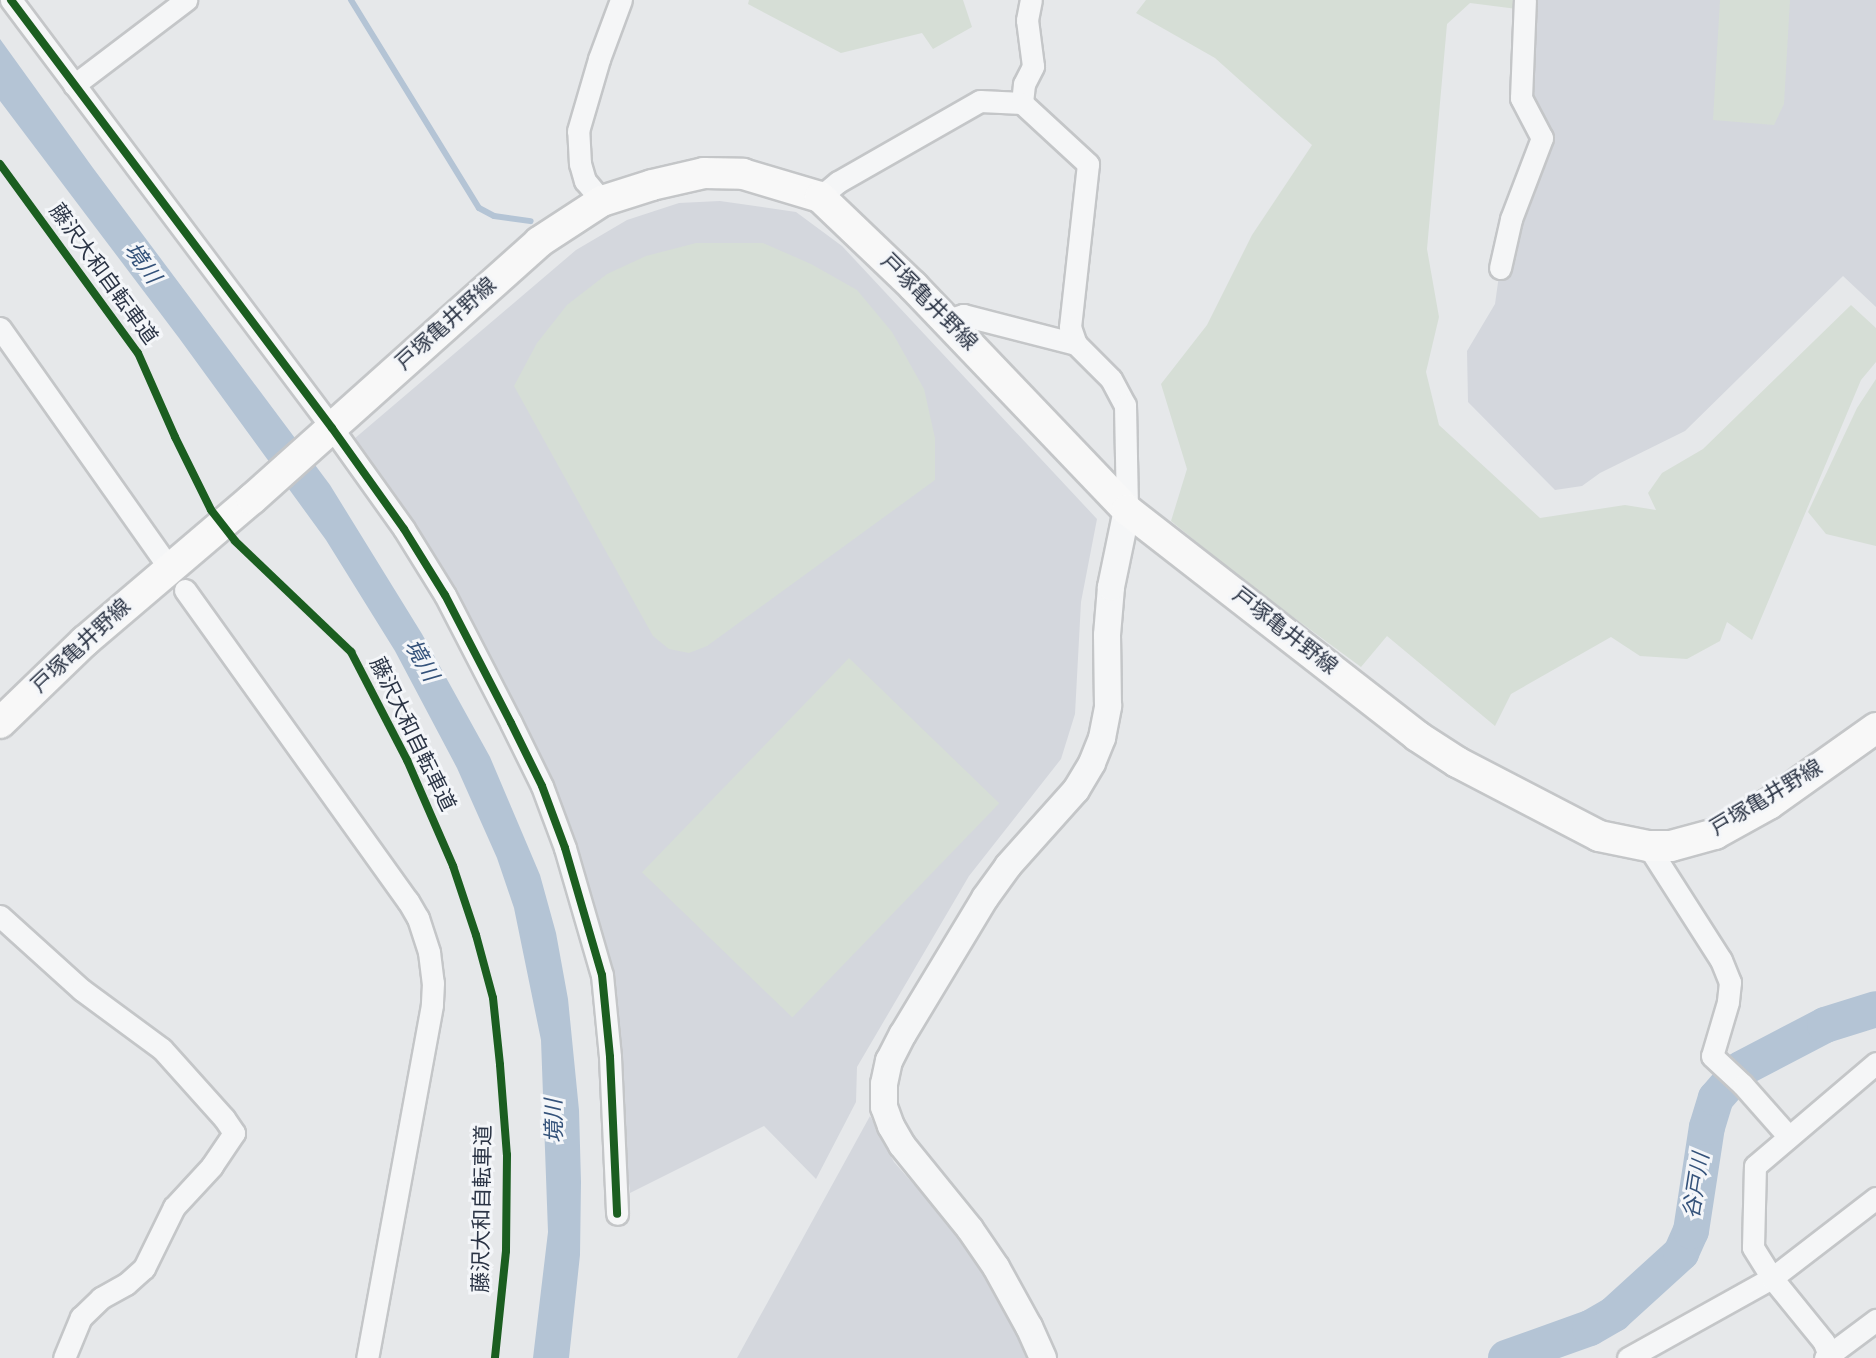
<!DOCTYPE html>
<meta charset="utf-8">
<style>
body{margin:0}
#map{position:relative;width:1876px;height:1358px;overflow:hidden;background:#e6e8ea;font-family:Overpass,"Noto Sans JP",sans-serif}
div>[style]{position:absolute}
.built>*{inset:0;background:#d4d7dd}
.green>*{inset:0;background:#d6ded6;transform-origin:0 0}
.water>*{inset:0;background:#b4c4d5}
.stream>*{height:6px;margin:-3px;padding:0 3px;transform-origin:3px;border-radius:3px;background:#b4c4d5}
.river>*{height:36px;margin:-18px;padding:0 18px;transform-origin:18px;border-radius:18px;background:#b4c4d5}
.roads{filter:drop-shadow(2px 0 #c4c6c8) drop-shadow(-2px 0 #c4c6c8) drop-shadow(0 2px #c4c6c8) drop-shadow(0 -2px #c4c6c8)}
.minor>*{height:21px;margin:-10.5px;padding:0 10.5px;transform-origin:10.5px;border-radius:10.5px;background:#f5f6f7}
.tertiary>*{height:26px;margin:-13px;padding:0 13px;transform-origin:13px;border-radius:13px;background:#f5f6f7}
.secondary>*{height:30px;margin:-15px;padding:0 15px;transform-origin:15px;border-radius:15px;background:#f8f8f8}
.cycleway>*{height:8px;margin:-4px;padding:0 4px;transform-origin:4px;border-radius:4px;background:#1b5e20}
span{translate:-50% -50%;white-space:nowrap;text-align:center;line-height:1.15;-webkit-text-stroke:6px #f4f6f9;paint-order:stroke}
.street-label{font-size:21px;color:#2b3445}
.water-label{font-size:22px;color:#34527a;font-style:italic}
</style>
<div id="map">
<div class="built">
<div style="clip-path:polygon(1525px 0,1876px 0,1876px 307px,1843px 276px,1685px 431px,1600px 473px,1582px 486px,1555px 490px,1468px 402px,1467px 351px,1495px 304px,1500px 268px,1542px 138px,1521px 98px)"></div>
<div style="clip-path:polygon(720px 201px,796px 212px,842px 246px,1097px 519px,1081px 602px,1075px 714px,1061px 759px,969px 876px,857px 1067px,856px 1102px,816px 1179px,764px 1126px,630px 1193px,611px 1003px,589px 886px,559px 804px,457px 589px,354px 439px,576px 250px,627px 220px,679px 203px)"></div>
<div style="clip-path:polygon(870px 1116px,894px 1162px,966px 1244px,1012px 1321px,1029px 1358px,737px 1358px)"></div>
</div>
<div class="green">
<div style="clip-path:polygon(749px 0,963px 0,972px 27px,933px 49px,922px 33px,841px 53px,748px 4px)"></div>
<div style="clip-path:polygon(1146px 0,1525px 0,1525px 10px,1470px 3px,1447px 24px,1427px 249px,1439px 317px,1426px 372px,1439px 425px,1540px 518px,1625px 505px,1656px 510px,1648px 493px,1662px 473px,1703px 449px,1851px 305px,1876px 328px,1876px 362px,1861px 380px,1752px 640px,1727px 622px,1720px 641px,1687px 659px,1640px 656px,1611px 637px,1511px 694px,1495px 726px,1387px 636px,1361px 667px,1243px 580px,1171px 521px,1187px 469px,1161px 384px,1207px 325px,1252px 235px,1312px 145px,1215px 58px,1136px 13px)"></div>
<div style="clip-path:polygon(1720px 0,1790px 0,1784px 104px,1774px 125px,1713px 120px)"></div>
<div style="clip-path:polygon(696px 243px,763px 243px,811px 264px,857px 290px,892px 332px,924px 389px,935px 438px,935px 480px,707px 646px,689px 653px,669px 649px,653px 636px,514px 386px,537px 343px,567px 305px,607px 274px,646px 256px)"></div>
<div style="clip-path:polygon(1876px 379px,1876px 546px,1826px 534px,1808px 512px,1857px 408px)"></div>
<div style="left:849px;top:658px;width:209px;height:298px;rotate:44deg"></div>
</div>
<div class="water">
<div style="clip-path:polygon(0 39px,93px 168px,330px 485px,422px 634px,490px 757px,540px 875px,556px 933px,568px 999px,579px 1110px,581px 1182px,580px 1255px,569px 1358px,533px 1358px,548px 1232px,541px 1040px,514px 908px,497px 858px,457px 768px,395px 651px,326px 540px,179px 338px,0 101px)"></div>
</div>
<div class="stream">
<div style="left:351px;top:0;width:244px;rotate:58.4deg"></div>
<div style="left:479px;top:208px;width:17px;rotate:28deg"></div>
<div style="left:494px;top:216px;width:37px;rotate:8deg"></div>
</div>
<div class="river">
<div style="left:1506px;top:1358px;width:89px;rotate:-19.7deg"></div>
<div style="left:1590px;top:1328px;width:28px;rotate:-30deg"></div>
<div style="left:1614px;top:1314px;width:91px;rotate:-42.3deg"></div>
<div style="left:1681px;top:1253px;width:24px;rotate:-66deg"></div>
<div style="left:1691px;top:1231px;width:105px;rotate:-81.3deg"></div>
<div style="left:1707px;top:1127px;width:30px;rotate:-73deg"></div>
<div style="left:1716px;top:1098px;width:38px;rotate:-49deg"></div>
<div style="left:1741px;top:1069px;width:95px;rotate:-27.6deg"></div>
<div style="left:1825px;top:1025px;width:53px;rotate:-17.4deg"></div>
</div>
<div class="roads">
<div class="minor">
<div style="left:11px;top:0;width:535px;rotate:53.13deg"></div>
<div style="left:332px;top:428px;width:124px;rotate:54.5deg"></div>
<div style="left:404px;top:529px;width:78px;rotate:58.2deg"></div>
<div style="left:445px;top:595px;width:144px;rotate:62.7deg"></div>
<div style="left:511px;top:723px;width:70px;rotate:63.8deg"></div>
<div style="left:542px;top:786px;width:66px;rotate:69.6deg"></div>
<div style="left:565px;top:848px;width:132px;rotate:73.8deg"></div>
<div style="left:602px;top:975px;width:82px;rotate:84.4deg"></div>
<div style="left:610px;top:1057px;width:157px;rotate:87.4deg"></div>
<div style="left:74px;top:85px;width:141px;rotate:-37.2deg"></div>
<div style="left:1022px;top:103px;width:19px;rotate:-84deg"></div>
<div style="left:1024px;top:84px;width:20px;rotate:-63deg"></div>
<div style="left:1033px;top:66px;width:46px;rotate:-97.4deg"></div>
<div style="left:1027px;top:20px;width:20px;rotate:-79deg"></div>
<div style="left:820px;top:197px;width:23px;rotate:-40deg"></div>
<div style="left:838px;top:182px;width:163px;rotate:-29.7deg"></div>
<div style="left:980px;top:101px;width:42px;rotate:2.7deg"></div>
<div style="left:1022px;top:103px;width:90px;rotate:42.7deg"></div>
<div style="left:1088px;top:164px;width:164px;rotate:96.3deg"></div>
<div style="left:1070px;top:327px;width:18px;rotate:71deg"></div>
<div style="left:602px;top:201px;width:26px;rotate:-130deg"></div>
<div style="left:585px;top:181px;width:18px;rotate:-106deg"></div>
<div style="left:580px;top:164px;width:33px;rotate:-93deg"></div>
<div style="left:578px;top:131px;width:75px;rotate:-73.7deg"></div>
<div style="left:599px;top:59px;width:63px;rotate:-69.6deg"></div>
<div style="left:1500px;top:268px;width:50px;rotate:-77.3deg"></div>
<div style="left:1511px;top:219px;width:87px;rotate:-69.1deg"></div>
<div style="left:1542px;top:138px;width:45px;rotate:-117.7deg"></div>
<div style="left:1521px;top:98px;width:98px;rotate:-87.7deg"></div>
<div style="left:947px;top:320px;width:17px;rotate:-17deg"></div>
<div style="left:963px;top:315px;width:117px;rotate:14.4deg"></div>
<div style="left:1076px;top:344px;width:49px;rotate:45deg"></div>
<div style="left:1111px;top:379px;width:30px;rotate:62deg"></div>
<div style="left:1125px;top:405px;width:105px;rotate:88.9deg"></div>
<div style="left:0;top:328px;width:279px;rotate:54.8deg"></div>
<div style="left:185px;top:590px;width:383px;rotate:54.4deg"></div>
<div style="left:408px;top:901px;width:20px;rotate:60deg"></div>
<div style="left:418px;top:918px;width:36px;rotate:72deg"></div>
<div style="left:429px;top:952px;width:31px;rotate:83deg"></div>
<div style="left:433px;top:983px;width:22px;rotate:93deg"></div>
<div style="left:432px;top:1005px;width:359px;rotate:100.4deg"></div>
<div style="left:1648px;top:846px;width:135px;rotate:57.4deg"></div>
<div style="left:1721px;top:960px;width:24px;rotate:68deg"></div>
<div style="left:1730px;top:982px;width:20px;rotate:96deg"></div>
<div style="left:1728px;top:1002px;width:56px;rotate:106.5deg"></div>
<div style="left:1712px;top:1056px;width:42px;rotate:43.1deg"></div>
<div style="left:1743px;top:1085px;width:69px;rotate:48.5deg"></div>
<div style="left:0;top:916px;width:110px;rotate:42.1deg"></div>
<div style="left:82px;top:990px;width:99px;rotate:36.4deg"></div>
<div style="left:162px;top:1049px;width:93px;rotate:48.1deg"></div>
<div style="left:224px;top:1118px;width:18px;rotate:56deg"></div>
<div style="left:234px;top:1133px;width:40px;rotate:124deg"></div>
<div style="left:212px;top:1166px;width:56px;rotate:132.8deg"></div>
<div style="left:174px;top:1207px;width:68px;rotate:116.2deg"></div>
<div style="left:144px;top:1268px;width:24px;rotate:138deg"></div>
<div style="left:126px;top:1284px;width:29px;rotate:151deg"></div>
<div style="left:101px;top:1298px;width:28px;rotate:136deg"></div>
<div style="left:81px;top:1317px;width:44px;rotate:112.5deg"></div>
<div style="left:1628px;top:1358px;width:165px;rotate:-29.1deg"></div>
<div style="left:1772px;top:1278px;width:131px;rotate:-37.6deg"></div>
<div style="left:1825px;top:1358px;width:64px;rotate:-36.7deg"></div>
<div style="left:1830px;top:1358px;width:17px;rotate:-111deg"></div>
<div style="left:1824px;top:1342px;width:82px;rotate:-129.1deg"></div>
<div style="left:1772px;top:1278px;width:36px;rotate:-122deg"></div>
<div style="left:1753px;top:1247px;width:81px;rotate:-88.6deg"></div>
<div style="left:1755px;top:1166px;width:159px;rotate:-40.4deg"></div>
</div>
<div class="tertiary">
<div style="left:1043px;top:1358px;width:34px;rotate:-114deg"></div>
<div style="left:1029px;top:1327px;width:68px;rotate:-118.8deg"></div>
<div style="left:996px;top:1267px;width:46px;rotate:-124.4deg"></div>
<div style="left:970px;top:1229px;width:108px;rotate:-129deg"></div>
<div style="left:902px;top:1145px;width:22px;rotate:-120deg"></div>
<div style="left:891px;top:1126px;width:20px;rotate:-110deg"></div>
<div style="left:884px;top:1107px;width:23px;rotate:-90deg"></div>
<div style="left:884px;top:1084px;width:24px;rotate:-78deg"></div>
<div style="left:889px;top:1061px;width:30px;rotate:-63deg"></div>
<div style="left:903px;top:1034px;width:159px;rotate:-58.9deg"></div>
<div style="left:985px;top:898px;width:39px;rotate:-54deg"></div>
<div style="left:1008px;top:866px;width:102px;rotate:-48.2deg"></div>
<div style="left:1076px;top:790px;width:31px;rotate:-59deg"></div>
<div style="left:1092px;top:763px;width:27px;rotate:-68deg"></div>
<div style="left:1102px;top:738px;width:33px;rotate:-79deg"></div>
<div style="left:1108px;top:706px;width:71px;rotate:-90.8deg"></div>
<div style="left:1107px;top:635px;width:48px;rotate:-85.2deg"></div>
<div style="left:1111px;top:587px;width:79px;rotate:-78.3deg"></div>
</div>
<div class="secondary">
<div style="left:0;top:723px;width:118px;rotate:-44deg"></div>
<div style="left:85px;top:641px;width:219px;rotate:-40.4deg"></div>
<div style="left:252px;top:499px;width:385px;rotate:-41.8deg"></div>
<div style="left:539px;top:242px;width:75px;rotate:-33.1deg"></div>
<div style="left:602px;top:201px;width:52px;rotate:-17.7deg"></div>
<div style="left:652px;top:185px;width:53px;rotate:-13deg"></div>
<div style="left:704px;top:173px;width:39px;rotate:1deg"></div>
<div style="left:743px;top:174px;width:80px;rotate:16.6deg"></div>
<div style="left:820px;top:197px;width:129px;rotate:43.7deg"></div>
<div style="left:913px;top:286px;width:310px;rotate:46.3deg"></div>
<div style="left:1127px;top:510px;width:368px;rotate:37.9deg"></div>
<div style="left:1417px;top:736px;width:48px;rotate:33deg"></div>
<div style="left:1457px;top:762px;width:160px;rotate:27.5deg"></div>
<div style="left:1599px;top:836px;width:50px;rotate:11.5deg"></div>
<div style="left:1648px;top:846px;width:23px"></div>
<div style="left:1671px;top:846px;width:46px;rotate:-15.3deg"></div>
<div style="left:1715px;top:834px;width:62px;rotate:-29.1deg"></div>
<div style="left:1769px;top:804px;width:131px;rotate:-35.4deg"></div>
</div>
</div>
<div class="cycleway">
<div style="left:11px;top:0;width:535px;rotate:53.13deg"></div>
<div style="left:332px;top:428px;width:124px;rotate:54.5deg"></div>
<div style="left:404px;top:529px;width:78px;rotate:58.2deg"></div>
<div style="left:445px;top:595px;width:144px;rotate:62.7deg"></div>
<div style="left:511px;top:723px;width:70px;rotate:63.8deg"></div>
<div style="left:542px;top:786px;width:66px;rotate:69.6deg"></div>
<div style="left:565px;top:848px;width:132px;rotate:73.8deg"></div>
<div style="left:602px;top:975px;width:82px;rotate:84.4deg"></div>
<div style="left:610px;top:1057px;width:157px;rotate:87.4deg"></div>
<div style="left:0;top:164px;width:234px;rotate:53.9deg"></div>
<div style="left:138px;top:353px;width:92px;rotate:66.2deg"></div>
<div style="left:175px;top:437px;width:81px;rotate:63.7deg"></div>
<div style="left:211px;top:510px;width:39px;rotate:52deg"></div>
<div style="left:235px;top:541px;width:161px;rotate:43.7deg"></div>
<div style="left:351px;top:652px;width:122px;rotate:62.6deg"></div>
<div style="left:407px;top:760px;width:116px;rotate:66.5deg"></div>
<div style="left:453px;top:866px;width:73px;rotate:71.6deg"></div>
<div style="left:476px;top:935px;width:65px;rotate:74.9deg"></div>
<div style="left:493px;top:998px;width:67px;rotate:84deg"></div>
<div style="left:500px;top:1065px;width:90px;rotate:85.6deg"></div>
<div style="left:507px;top:1155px;width:96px;rotate:90.6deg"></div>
<div style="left:506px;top:1251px;width:108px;rotate:95.9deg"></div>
</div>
<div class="street-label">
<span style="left:102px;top:275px;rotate:54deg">藤沢大和自転車道</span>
<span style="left:928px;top:303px;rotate:45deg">戸塚亀井野線</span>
<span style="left:447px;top:325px;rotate:-42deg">戸塚亀井野線</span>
<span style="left:1284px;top:632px;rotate:38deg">戸塚亀井野線</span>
<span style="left:82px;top:647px;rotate:-43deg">戸塚亀井野線</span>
<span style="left:411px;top:735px;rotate:64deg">藤沢大和自転車道</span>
<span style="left:1767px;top:799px;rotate:-31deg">戸塚亀井野線</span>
<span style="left:484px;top:1209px;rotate:-89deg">藤沢大和自転車道</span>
</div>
<div class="water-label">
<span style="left:141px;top:264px;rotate:54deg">境川</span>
<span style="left:420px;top:661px;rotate:60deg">境川</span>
<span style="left:556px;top:1121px;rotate:-91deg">境川</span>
<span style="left:1698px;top:1186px;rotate:-81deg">谷戸川</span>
</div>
</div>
